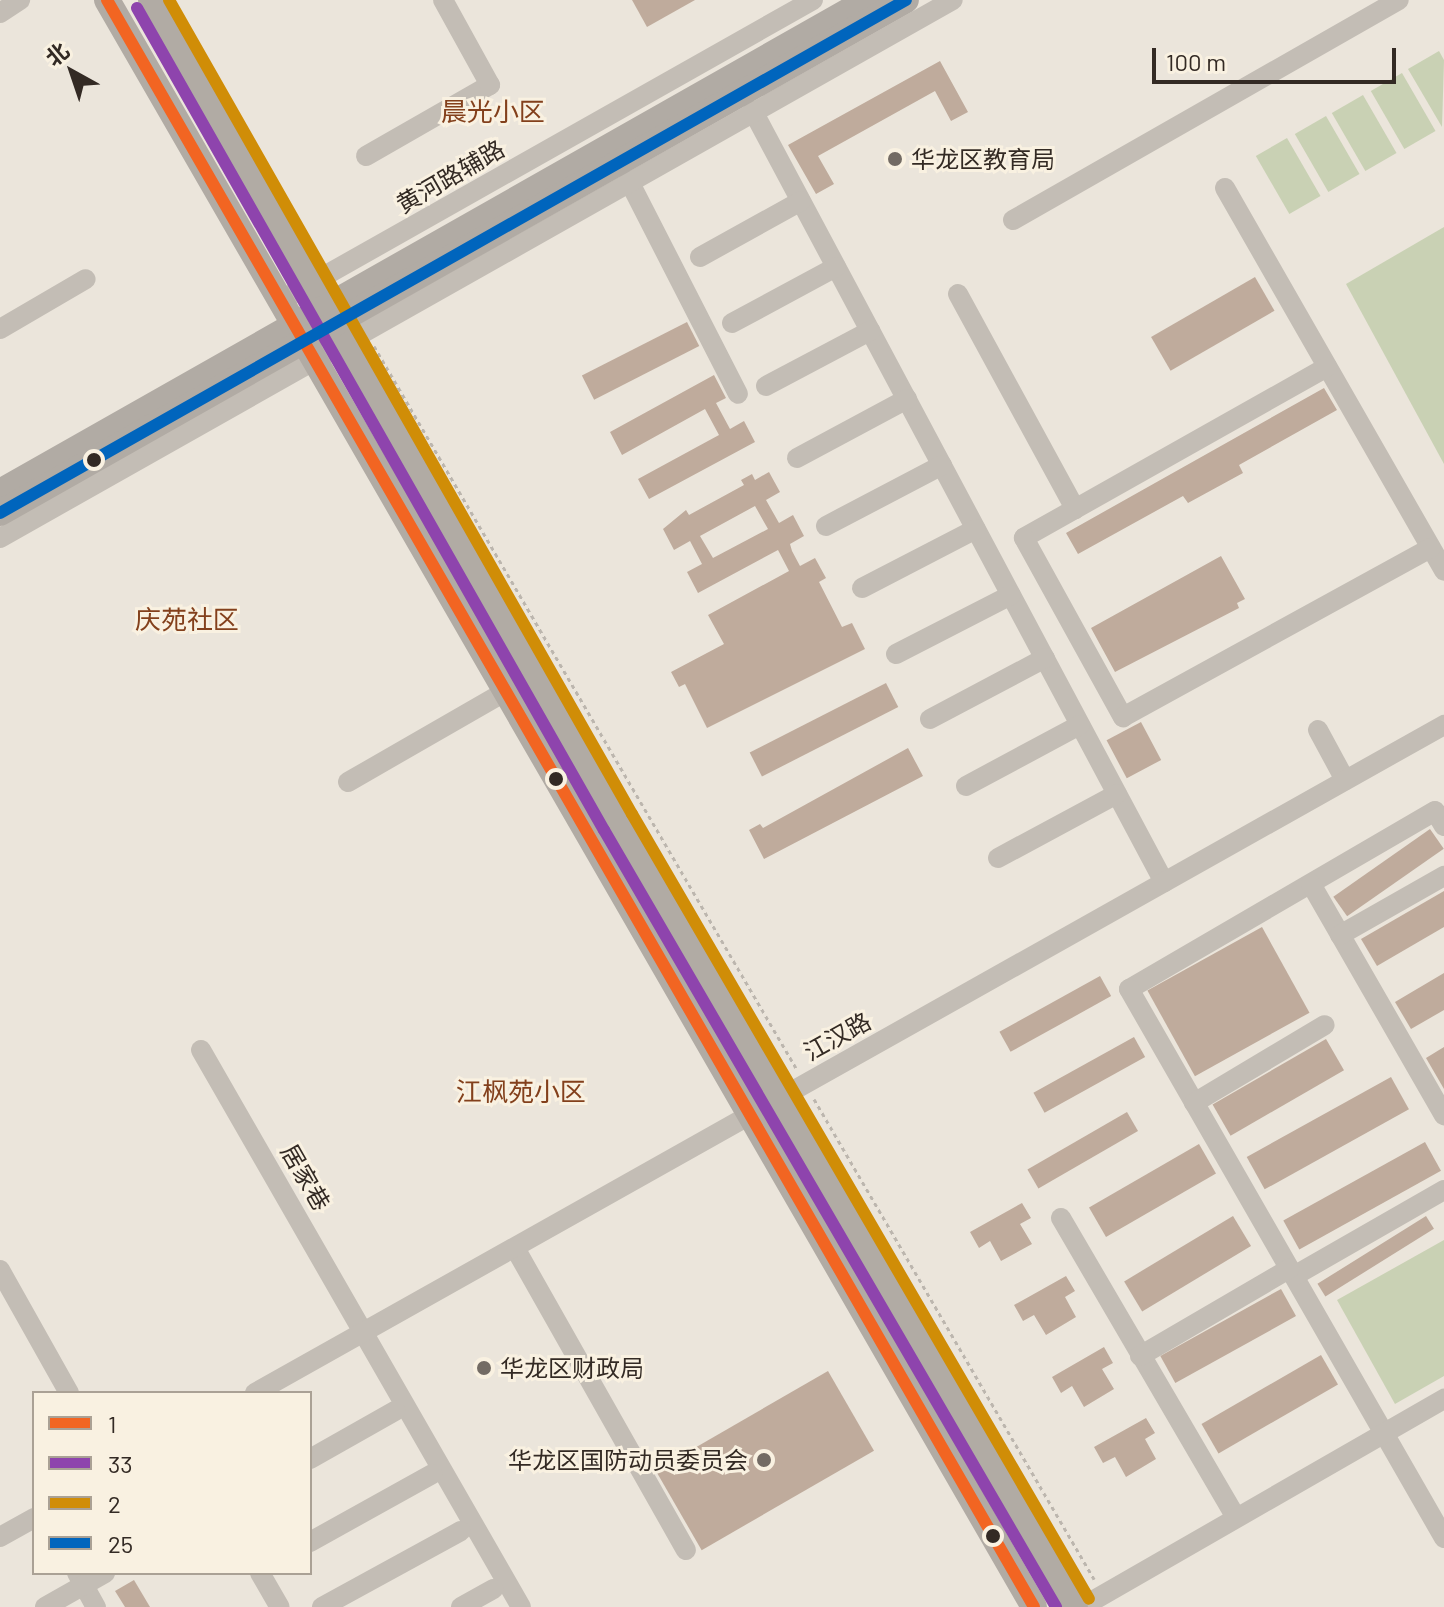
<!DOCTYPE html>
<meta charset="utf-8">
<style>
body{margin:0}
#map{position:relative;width:1444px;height:1607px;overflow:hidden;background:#ebe5db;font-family:Barlow,"Noto Sans SC",sans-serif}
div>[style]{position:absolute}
.green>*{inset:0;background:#c9d1b4;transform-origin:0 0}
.building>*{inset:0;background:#bfab9c;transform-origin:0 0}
.path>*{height:3px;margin-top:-1.5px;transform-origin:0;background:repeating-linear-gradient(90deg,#bcb6ae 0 4px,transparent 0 8px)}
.minor>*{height:20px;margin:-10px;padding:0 10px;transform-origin:10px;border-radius:10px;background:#c3bdb5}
.major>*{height:26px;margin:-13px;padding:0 13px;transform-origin:13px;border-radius:13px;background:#b1aba4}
.bus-1>*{height:12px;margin:-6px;padding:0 6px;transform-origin:6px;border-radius:6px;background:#f26522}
.bus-2>*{height:12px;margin:-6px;padding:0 6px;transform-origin:6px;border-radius:6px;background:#8e44ad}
.bus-3>*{height:12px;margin:-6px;padding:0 6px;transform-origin:6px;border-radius:6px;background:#d08d07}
.bus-4>*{height:12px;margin:-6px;padding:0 6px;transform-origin:6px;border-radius:6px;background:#0065bd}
.dots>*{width:22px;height:22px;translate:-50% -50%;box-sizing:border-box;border:4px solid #f9f1e1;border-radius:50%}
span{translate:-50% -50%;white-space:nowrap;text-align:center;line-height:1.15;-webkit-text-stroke:6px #f9f1e1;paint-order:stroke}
.poi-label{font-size:24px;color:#332a24}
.left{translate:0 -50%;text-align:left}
.right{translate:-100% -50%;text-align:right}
.street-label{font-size:24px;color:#332a24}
.neighbourhood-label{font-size:26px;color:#83401c}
.legend{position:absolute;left:32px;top:1391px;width:280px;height:184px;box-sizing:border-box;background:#f9f1e1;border:2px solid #aaa195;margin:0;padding:10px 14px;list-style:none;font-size:24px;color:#332a24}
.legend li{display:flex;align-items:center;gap:16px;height:40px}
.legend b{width:40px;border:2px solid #aaa195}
.north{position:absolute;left:32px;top:32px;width:80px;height:80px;-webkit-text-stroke:6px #f9f1e1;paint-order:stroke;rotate:320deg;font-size:22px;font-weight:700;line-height:32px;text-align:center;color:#332a24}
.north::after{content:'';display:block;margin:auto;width:28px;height:36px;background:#332a24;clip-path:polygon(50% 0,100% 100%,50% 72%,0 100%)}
.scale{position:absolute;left:1152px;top:48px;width:244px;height:36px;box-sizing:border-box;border:4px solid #332a24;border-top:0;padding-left:10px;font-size:24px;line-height:28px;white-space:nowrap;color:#332a24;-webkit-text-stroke:6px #f9f1e1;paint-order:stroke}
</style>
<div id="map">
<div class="green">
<div style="clip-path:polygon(1439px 51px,1444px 60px,1442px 127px,1408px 69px)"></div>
<div style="left:1402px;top:73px;width:67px;height:36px;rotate:60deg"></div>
<div style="left:1363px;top:95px;width:67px;height:36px;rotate:60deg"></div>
<div style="left:1326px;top:116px;width:67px;height:36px;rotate:60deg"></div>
<div style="left:1287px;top:138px;width:67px;height:36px;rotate:60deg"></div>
<div style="clip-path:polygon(1444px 227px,1444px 464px,1346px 284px)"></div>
<div style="clip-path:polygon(1444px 1240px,1444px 1376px,1395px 1404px,1337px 1300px)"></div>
</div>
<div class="building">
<div style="clip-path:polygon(632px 0,695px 0,647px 27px)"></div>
<div style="clip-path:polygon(940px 61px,968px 112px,951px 121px,935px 91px,818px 156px,834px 184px,816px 194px,788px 145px)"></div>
<div style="left:1255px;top:277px;width:39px;height:120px;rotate:60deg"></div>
<div style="left:687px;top:322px;width:27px;height:118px;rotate:63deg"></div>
<div style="clip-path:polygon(714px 375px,726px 398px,716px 403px,730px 429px,744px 421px,755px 442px,649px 499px,638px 479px,719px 435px,705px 409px,622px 455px,610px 432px)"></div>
<div style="clip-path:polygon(1324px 388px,1337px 410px,1239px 465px,1243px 473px,1188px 503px,1183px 496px,1078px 554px,1066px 533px)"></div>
<div style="clip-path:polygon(evenodd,769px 472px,780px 492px,766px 500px,779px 523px,793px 515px,804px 536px,790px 544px,792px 551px,800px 566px,815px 558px,826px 578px,819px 582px,842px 627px,852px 623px,865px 649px,707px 728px,685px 684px,679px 687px,671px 672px,724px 644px,708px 615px,789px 571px,778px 550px,698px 593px,687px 572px,702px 564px,690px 541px,674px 550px,663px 529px,686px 510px,689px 515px,744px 485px,741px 480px,752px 474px,755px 480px,769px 472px,755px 506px,768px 529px,713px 558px,700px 536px,755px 506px)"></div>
<div style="clip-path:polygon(1221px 556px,1245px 599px,1237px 603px,1239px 608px,1115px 672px,1091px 628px)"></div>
<div style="left:886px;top:683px;width:27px;height:153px;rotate:63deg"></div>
<div style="left:1141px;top:722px;width:43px;height:39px;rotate:62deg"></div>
<div style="clip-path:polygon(908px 748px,923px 776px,764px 859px,749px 830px,760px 824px,763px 828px)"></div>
<div style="left:1430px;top:829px;width:24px;height:118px;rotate:55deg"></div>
<div style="clip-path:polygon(1444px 891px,1444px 927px,1377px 966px,1361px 939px)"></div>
<div style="left:1262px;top:927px;width:98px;height:131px;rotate:61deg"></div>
<div style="clip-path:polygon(1444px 973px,1444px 1010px,1411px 1029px,1395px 1002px)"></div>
<div style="left:1100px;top:976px;width:23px;height:115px;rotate:61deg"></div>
<div style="left:1134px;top:1037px;width:23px;height:115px;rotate:61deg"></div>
<div style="left:1326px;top:1039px;width:36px;height:131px;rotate:60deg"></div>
<div style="clip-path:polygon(1444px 1047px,1444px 1089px,1426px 1058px)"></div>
<div style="left:1391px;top:1077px;width:37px;height:165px;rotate:61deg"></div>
<div style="left:1127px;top:1112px;width:22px;height:115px;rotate:60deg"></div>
<div style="left:1425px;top:1142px;width:33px;height:162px;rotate:61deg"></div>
<div style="left:1199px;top:1144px;width:34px;height:127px;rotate:60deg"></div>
<div style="clip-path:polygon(1022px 1203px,1031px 1218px,1020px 1224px,1032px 1244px,1001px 1261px,990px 1241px,979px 1248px,970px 1232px)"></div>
<div style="left:1233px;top:1216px;width:35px;height:127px;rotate:59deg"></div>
<div style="left:1426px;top:1216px;width:15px;height:128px;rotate:58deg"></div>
<div style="clip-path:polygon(1066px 1276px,1075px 1291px,1065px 1297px,1076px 1317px,1046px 1335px,1034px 1315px,1023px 1321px,1014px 1305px)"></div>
<div style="left:1281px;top:1289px;width:31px;height:138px;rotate:61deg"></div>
<div style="clip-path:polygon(1104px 1347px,1113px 1363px,1102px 1369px,1114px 1389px,1084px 1407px,1072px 1386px,1061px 1393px,1052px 1377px)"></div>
<div style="left:1321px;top:1355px;width:34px;height:138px;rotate:60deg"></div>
<div style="left:828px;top:1371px;width:92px;height:199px;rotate:60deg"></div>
<div style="clip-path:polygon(1146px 1418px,1155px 1433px,1145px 1439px,1156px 1459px,1126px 1477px,1115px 1457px,1103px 1463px,1094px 1447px)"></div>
<div style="clip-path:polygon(134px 1580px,150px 1607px,125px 1607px,115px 1591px)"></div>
</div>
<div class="path">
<div style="left:374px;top:346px;width:836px;rotate:59.69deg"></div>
<div style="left:814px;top:1099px;width:556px;rotate:59.74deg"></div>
</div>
<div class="minor">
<div style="left:0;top:13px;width:24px;rotate:-33deg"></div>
<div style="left:753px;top:111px;width:874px;rotate:61.94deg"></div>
<div style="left:366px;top:156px;width:143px;rotate:-29.8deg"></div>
<div style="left:490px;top:85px;width:97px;rotate:-118.9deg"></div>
<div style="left:629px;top:181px;width:239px;rotate:62.9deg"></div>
<div style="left:1225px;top:188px;width:441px;rotate:60.2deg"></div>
<div style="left:1013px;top:220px;width:444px;rotate:-29.7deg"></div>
<div style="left:700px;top:257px;width:115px;rotate:-29deg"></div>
<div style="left:958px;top:294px;width:245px;rotate:61.4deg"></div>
<div style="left:280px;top:301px;width:612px;rotate:-29.45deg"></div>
<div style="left:732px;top:323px;width:118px;rotate:-28.3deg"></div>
<div style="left:0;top:329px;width:99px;rotate:-30.2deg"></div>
<div style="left:1327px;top:367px;width:348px;rotate:150.6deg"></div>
<div style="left:1024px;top:538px;width:205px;rotate:61.1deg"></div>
<div style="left:1123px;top:717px;width:351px;rotate:-28.8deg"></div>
<div style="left:766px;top:386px;width:118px;rotate:-27.9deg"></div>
<div style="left:797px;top:458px;width:125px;rotate:-28.2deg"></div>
<div style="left:826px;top:526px;width:131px;rotate:-27.7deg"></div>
<div style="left:0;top:538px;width:1094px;rotate:-29.45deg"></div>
<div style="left:862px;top:588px;width:128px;rotate:-27.4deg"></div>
<div style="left:896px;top:654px;width:129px;rotate:-27.2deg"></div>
<div style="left:930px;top:719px;width:130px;rotate:-27.9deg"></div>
<div style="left:1318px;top:730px;width:57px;rotate:61.6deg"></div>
<div style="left:348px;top:782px;width:179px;rotate:-29.9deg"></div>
<div style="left:966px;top:786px;width:129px;rotate:-28.2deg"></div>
<div style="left:1444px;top:826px;width:17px;rotate:-121deg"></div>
<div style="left:1435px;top:811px;width:354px;rotate:149.8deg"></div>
<div style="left:1129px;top:989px;width:633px;rotate:60.15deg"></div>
<div style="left:998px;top:858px;width:135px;rotate:-28.3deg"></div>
<div style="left:1311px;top:884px;width:267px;rotate:60.1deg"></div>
<div style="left:1340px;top:935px;width:120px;rotate:-29.6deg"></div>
<div style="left:201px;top:1050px;width:642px;rotate:60.12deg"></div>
<div style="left:1194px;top:1103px;width:152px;rotate:-30.8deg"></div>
<div style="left:1061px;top:1218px;width:347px;rotate:59.7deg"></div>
<div style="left:515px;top:1248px;width:347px;rotate:60.5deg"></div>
<div style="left:0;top:1270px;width:141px;rotate:60.7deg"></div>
<div style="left:1294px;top:1276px;width:173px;rotate:-29.8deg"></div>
<div style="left:1140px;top:1356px;width:173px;rotate:-30.3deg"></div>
<div style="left:255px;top:1393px;width:1364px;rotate:-29.33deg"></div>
<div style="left:310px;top:1459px;width:98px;rotate:-29.5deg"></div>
<div style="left:0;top:1537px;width:39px;rotate:-29deg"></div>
<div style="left:310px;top:1542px;width:140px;rotate:-29.1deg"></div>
<div style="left:77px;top:1573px;width:39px;rotate:61deg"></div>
<div style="left:260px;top:1573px;width:39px;rotate:60deg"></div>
<div style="left:45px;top:1607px;width:69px;rotate:-29.5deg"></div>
<div style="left:322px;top:1607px;width:158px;rotate:-28.7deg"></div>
<div style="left:461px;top:1607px;width:37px;rotate:-29deg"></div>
<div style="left:1082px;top:1607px;width:418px;rotate:-29.9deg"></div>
</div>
<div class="major">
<div style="left:107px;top:0;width:1855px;rotate:60.02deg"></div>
<div style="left:151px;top:0;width:945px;rotate:60.4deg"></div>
<div style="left:618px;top:822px;width:908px;rotate:59.79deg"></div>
<div style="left:0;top:492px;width:998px;rotate:-29.55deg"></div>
<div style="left:0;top:513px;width:1041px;rotate:-29.52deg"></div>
</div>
<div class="bus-1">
<div style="left:107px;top:0;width:1855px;rotate:60.02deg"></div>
</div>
<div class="bus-2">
<div style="left:137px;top:8px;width:945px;rotate:60.4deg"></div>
<div style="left:604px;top:830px;width:899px;rotate:59.81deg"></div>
</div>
<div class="bus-3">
<div style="left:169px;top:0;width:936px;rotate:60.37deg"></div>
<div style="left:632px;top:814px;width:908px;rotate:59.79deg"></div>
</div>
<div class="bus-4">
<div style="left:0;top:513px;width:1041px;rotate:-29.52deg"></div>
</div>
<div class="dots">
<div style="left:895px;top:159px;background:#736b64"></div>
<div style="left:94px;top:460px;background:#332a24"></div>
<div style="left:556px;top:779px;background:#332a24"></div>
<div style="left:484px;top:1368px;background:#736b64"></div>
<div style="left:764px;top:1460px;background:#736b64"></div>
<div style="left:993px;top:1536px;background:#332a24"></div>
</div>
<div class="poi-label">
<span class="left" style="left:911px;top:159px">华龙区教育局</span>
<span class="left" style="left:500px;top:1368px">华龙区财政局</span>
<span class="right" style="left:748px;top:1460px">华龙区国防动员委员会</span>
</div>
<div class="street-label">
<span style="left:450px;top:176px;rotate:-30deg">黄河路辅路</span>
<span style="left:837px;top:1036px;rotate:-29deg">江汉路</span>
<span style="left:306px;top:1177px;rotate:60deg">居家巷</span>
</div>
<div class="neighbourhood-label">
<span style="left:493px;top:111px">晨光小区</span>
<span style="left:187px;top:619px">庆苑社区</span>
<span style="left:521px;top:1091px">江枫苑小区</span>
</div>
<ul class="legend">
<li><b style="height:10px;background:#f26522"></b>1</li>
<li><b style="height:10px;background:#8e44ad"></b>33</li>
<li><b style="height:10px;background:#d08d07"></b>2</li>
<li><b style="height:10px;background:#0065bd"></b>25</li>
</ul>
<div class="north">北</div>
<div class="scale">100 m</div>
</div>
